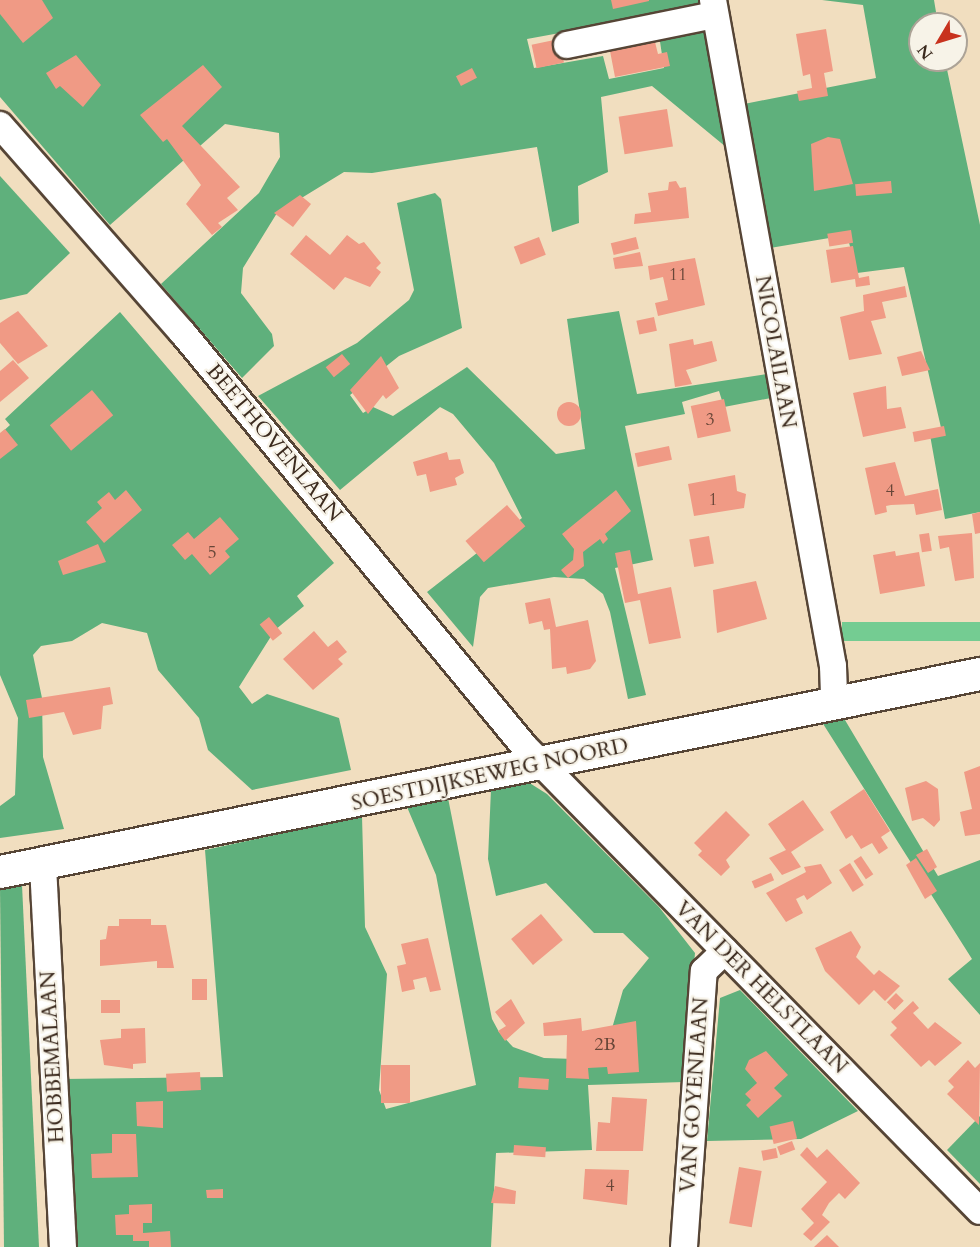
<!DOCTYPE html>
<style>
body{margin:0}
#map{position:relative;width:980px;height:1247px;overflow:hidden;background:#f1debf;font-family:Cardo,serif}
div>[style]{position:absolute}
.green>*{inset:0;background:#74cc92;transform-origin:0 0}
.forest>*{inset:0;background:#5fb07c}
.building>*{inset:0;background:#f09a85;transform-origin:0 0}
.round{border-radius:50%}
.roads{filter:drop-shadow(2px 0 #564536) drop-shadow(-2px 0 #564536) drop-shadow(0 2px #564536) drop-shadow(0 -2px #564536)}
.minor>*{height:26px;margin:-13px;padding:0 13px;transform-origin:13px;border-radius:13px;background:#fff}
.major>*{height:32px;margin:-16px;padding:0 16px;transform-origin:16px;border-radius:16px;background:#fff}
span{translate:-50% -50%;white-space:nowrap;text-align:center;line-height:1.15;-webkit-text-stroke:4.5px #f7f3e8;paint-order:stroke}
.number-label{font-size:18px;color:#684638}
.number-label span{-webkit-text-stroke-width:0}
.street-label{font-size:21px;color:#3b2a1e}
.north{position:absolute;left:908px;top:12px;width:60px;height:60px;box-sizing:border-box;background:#f7f3e8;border:2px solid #aca397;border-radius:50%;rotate:232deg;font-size:16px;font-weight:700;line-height:24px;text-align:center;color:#3b2a1e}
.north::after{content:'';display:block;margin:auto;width:21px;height:27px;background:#c8321e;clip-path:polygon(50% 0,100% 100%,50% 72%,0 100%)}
</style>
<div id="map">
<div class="green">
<div style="left:980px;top:622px;width:19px;height:138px;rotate:90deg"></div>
</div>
<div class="forest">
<div style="clip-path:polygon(0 0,700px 0,701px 7px,527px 39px,534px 68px,603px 56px,609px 79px,664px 68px,659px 35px,705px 27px,726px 147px,652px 86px,601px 97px,608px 172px,578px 186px,579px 223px,552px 232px,537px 147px,372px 173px,344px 172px,277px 213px,243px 268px,241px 293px,272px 334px,274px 346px,242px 378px,161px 284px,259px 193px,280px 157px,279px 133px,225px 124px,110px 225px,0 97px)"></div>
<div style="clip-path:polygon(822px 0,934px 0,938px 24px,920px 24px,920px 60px,945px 60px,980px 225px,980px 512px,945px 519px,930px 435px,942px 432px,904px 267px,857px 273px,847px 235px,770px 248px,744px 104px,876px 78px,863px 5px)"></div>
<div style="clip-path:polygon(0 176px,70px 253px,27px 294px,0 300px)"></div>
<div style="clip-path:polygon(435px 193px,441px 199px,462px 328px,399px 356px,350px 395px,363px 413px,373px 407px,393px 416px,467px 367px,556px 454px,585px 449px,567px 319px,619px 311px,637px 394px,767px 374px,771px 398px,724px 407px,719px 391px,682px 402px,685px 414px,625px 426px,653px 560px,615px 568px,646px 695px,628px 699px,610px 612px,603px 594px,584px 579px,554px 577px,488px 588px,480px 597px,473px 647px,427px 592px,522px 518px,494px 463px,453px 414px,440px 407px,340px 490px,258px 396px,357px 343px,409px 300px,414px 290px,397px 203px)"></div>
<div style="clip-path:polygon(120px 312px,334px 563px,297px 596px,304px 606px,275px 630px,239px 687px,252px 704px,267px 694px,339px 718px,351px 770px,252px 790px,208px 750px,199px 718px,158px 670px,147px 633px,102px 623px,72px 641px,41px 646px,33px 655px,42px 698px,43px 757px,64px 829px,0 838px,0 806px,15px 795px,18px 718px,0 675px,0 434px,10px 425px,5px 419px)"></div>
<div style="clip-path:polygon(842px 715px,938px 876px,980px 860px,980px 1015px,948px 979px,972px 959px,820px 719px)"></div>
<div style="clip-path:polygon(528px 782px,547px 794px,659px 907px,695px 953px,684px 1082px,588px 1085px,592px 1150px,496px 1153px,491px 1247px,70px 1247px,63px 1079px,223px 1077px,205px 850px,362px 816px,365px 927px,387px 974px,379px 1090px,386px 1109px,476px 1085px,436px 875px,407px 807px,448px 798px,492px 1019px,499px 1032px,513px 1047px,544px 1058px,575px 1059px,611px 1032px,623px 990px,649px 958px,623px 933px,594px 933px,546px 883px,496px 896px,488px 859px,491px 789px)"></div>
<div style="clip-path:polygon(22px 885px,39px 1247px,4px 1247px,0 888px)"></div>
<div style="clip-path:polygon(740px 990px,858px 1111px,801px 1139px,707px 1141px,720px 998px)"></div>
<div style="clip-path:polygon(980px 1116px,980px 1184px,947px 1150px)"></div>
</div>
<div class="building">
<div style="clip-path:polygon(0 0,42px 0,53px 18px,23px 43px,0 14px)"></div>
<div style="clip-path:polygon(611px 0,649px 0,649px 1px,613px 9px)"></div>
<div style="clip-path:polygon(826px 29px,833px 71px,824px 73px,828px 96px,799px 101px,797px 91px,812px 88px,810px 74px,803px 76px,796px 34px)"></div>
<div style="left:559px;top:39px;width:24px;height:28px;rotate:78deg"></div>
<div style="clip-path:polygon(655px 42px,658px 54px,667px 52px,670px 66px,615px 77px,610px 51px)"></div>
<div style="clip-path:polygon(76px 55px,101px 85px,83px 107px,60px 86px,56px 89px,46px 73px)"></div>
<div style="clip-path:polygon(203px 65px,222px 87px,182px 126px,240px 187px,227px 198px,238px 210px,218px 223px,222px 227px,212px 235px,186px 204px,201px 185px,167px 139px,163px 142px,140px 115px)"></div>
<div style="left:472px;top:68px;width:11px;height:18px;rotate:63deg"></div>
<div style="left:667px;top:109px;width:38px;height:49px;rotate:81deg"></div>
<div style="clip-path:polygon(828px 137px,840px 139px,853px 184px,814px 191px,811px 144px)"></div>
<div style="clip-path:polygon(676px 181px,680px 188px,686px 187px,689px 218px,634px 224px,635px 214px,651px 212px,648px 193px,668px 190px,669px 182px)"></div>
<div style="left:891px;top:181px;width:12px;height:36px;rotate:85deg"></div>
<div style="clip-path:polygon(300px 195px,311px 204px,293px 227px,274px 213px)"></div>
<div style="left:851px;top:230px;width:13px;height:24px;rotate:81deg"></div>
<div style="clip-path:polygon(306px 235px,330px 255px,347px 235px,359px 244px,364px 242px,381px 263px,376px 268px,381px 272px,370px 287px,345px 277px,334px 290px,290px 254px)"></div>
<div style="left:539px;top:237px;width:19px;height:27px;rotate:69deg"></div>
<div style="left:636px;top:237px;width:12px;height:26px;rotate:76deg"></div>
<div style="clip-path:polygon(853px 246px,859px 278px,869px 276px,870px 285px,856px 287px,855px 279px,831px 283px,826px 250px)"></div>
<div style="clip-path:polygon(640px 252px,643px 266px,615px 269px,613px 258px)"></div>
<div style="clip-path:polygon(695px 258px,705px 305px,658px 316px,655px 303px,668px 300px,663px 277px,650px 280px,648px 266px)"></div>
<div style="clip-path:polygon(905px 286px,907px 297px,882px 302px,886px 318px,871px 321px,882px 354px,849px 360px,840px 317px,864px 311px,863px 295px)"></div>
<div style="clip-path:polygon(18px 311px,48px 346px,18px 364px,0 343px,0 323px)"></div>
<div style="left:654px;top:317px;width:14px;height:18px;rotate:78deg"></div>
<div style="clip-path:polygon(693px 339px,694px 345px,712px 341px,717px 361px,686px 370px,692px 384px,675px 387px,669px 344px)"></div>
<div style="clip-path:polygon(921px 351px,930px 370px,902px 376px,897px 357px)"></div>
<div style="left:342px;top:354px;width:13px;height:21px;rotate:51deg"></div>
<div style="clip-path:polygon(381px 356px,399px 388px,386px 399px,383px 395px,368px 414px,350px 390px)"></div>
<div style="clip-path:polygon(13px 360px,29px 378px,0 402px,0 371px)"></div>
<div style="clip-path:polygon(886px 386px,887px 409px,901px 407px,906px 428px,863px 437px,853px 393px)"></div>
<div style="left:92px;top:390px;width:33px;height:55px;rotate:50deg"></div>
<div style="left:724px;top:399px;width:33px;height:34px;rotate:78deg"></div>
<div class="round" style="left:557px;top:402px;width:24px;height:24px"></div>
<div style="left:944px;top:426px;width:10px;height:32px;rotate:79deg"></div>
<div style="clip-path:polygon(5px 429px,18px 445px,0 459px,0 433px)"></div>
<div style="left:669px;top:446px;width:14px;height:35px;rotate:78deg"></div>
<div style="clip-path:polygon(447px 452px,449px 460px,460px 459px,464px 473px,455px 478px,457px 485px,430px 492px,426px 474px,417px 476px,413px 462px)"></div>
<div style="clip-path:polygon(895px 462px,905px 496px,938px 489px,942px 510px,916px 515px,914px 504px,891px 505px,886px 506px,887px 512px,875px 515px,865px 468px)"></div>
<div style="clip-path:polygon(735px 475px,737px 491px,746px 494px,744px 508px,694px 516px,688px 484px)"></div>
<div style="clip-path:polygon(126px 490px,142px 510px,104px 543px,86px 522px,102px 508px,97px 502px,109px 492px,115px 500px)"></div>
<div style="clip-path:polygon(616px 490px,631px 511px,605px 534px,608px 539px,603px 544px,600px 539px,583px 552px,584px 566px,568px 578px,561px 570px,573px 560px,574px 549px,562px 534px)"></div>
<div style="left:507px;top:505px;width:28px;height:55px;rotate:49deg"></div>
<div style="clip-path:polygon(980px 512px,980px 533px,975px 534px,972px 514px)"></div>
<div style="clip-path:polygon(220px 517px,239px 539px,225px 551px,230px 557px,210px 575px,192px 554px,185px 560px,172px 545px,188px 532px,194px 539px)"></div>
<div style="left:929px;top:533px;width:18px;height:10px;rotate:81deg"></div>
<div style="clip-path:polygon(972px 533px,974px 578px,955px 581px,949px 547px,940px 549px,938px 536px)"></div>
<div style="left:709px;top:536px;width:28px;height:20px;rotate:80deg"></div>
<div style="clip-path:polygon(98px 544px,106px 562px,63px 575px,58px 561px)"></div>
<div style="clip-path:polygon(630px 550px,638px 594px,671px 587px,681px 638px,649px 644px,640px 600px,625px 603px,615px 553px)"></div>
<div style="clip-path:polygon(895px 551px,896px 556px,919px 552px,925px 586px,880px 594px,873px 555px)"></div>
<div style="clip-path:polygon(756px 581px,767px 619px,717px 633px,713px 590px)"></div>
<div style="clip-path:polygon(550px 598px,556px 627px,588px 620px,596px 661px,590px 669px,567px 674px,566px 667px,552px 669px,550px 629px,544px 630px,542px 621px,529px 624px,525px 603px)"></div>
<div style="left:269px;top:617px;width:21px;height:12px;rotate:51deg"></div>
<div style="clip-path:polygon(314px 631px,328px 647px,337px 640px,347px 652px,338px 659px,343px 664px,313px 690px,283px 659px)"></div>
<div style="clip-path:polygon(110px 687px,113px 704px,103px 706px,101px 729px,73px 735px,64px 712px,29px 718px,26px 700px)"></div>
<div style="clip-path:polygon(980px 766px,980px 834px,965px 836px,960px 812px,972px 809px,964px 772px)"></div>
<div style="clip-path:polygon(926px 781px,938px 789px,940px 820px,934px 827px,923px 818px,912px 821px,905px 788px)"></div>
<div style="clip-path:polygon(864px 789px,890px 831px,881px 837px,888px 848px,879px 854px,872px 843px,861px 849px,852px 835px,846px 839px,830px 812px)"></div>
<div style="clip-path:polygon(803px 800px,824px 830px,791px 852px,801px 867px,782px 875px,769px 858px,786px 850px,768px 824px)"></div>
<div style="clip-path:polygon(726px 811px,750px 835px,726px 860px,730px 867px,721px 876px,698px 855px,702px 851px,694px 843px)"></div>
<div style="clip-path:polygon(927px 849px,937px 867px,928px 873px,916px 855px)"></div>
<div style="left:861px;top:856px;width:22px;height:9px;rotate:56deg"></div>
<div style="clip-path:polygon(916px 858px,937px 891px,925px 899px,906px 865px)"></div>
<div style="left:850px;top:863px;width:26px;height:13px;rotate:58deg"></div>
<div style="clip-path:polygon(821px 864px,832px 883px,807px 900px,804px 895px,796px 899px,803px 913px,786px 922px,766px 893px,806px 872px,804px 867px)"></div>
<div style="left:771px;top:873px;width:8px;height:21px;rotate:67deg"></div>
<div style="left:541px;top:914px;width:34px;height:39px;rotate:50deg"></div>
<div style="clip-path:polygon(119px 919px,151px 919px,151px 925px,166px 925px,174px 968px,157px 968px,157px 961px,100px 966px,100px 940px,106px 939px,108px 926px,119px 926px)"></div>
<div style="clip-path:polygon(851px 931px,861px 947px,856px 957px,874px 975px,879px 970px,900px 986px,885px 1001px,874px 990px,859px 1005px,825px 971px,815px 948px)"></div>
<div style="clip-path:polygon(428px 938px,441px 990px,430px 992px,426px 977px,413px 980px,415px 989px,402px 992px,397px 966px,406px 964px,401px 944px)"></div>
<div style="left:192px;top:979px;width:15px;height:21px"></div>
<div style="left:896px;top:993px;width:11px;height:13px;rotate:45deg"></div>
<div style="clip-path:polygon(511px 999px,525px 1023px,505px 1041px,498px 1031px,506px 1026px,495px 1012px)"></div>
<div style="left:101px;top:1000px;width:19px;height:13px"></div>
<div style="clip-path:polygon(913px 1001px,919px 1008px,913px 1013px,928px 1029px,935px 1022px,962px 1043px,935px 1066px,929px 1060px,921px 1067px,890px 1035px,897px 1028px,891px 1022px)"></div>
<div style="clip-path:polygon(581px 1018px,582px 1031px,636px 1021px,639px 1072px,608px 1074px,607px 1067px,588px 1068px,589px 1079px,566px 1078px,567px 1035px,544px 1036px,543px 1023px)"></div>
<div style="clip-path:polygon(145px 1028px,146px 1063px,133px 1064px,133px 1069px,104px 1065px,100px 1040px,121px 1038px,121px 1029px)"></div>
<div style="clip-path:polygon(766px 1051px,788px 1075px,774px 1088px,782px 1096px,758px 1118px,746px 1105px,751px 1100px,745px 1094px,757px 1083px,745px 1069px,749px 1060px)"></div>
<div style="clip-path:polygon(968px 1060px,975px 1068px,980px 1063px,979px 1125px,947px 1094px,954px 1087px,948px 1081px)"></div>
<div style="left:410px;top:1065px;width:38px;height:29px;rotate:90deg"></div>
<div style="left:200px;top:1072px;width:18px;height:34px;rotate:87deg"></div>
<div style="left:519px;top:1077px;width:30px;height:11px;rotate:4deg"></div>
<div style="clip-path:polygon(612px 1097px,647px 1099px,643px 1151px,596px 1151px,598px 1122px,610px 1123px)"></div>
<div style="clip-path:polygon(163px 1101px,163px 1128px,137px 1126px,136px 1102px)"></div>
<div style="left:793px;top:1121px;width:18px;height:24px;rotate:77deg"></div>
<div style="clip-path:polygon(112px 1134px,136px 1134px,138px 1177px,92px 1178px,91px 1154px,112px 1153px)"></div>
<div style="left:792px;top:1141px;width:9px;height:16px;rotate:69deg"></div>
<div style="left:514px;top:1145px;width:32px;height:10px;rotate:4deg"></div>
<div style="clip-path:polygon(807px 1147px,817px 1158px,827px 1149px,860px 1183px,845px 1199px,839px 1193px,829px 1203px,822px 1215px,830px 1222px,811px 1241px,803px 1234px,814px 1223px,801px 1209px,827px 1182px,800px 1155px)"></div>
<div style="left:776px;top:1148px;width:10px;height:15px;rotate:79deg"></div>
<div style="left:739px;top:1167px;width:23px;height:57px;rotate:10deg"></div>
<div style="clip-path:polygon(585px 1169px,629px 1170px,627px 1205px,583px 1199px)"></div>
<div style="clip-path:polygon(495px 1186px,516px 1191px,515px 1204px,491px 1203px)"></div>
<div style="clip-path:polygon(223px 1189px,223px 1198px,207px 1198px,206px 1190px)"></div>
<div style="clip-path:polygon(152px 1204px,152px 1223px,143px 1223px,143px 1233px,170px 1231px,171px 1247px,149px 1247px,149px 1241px,133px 1241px,133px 1235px,116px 1235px,115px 1215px,129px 1214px,129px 1205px)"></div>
<div style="clip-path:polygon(827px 1235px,839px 1247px,814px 1247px)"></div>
</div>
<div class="roads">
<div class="minor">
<div style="left:713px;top:0;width:677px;rotate:79.79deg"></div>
<div style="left:833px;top:666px;width:37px;rotate:88deg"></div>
<div style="left:567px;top:45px;width:151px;rotate:-11.5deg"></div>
<div style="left:0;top:125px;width:276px;rotate:48.7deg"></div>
<div style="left:182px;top:332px;width:537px;rotate:50.44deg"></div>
<div style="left:524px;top:746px;width:651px;rotate:45.56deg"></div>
<div style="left:43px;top:866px;width:382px;rotate:87deg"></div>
<div style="left:684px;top:1247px;width:277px;rotate:-85.9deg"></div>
<div style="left:704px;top:971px;width:29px;rotate:-44deg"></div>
</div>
<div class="major">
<div style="left:0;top:872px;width:1000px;rotate:-11.42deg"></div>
</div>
</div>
<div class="number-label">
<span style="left:678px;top:275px">11</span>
<span style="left:710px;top:420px">3</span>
<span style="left:890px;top:491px">4</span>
<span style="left:713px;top:500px">1</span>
<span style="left:212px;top:553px">5</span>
<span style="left:605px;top:1045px">2B</span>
<span style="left:610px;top:1186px">4</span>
</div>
<div class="street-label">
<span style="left:775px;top:352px;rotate:80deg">NICOLAILAAN</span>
<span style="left:274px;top:443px;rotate:50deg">BEETHOVENLAAN</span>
<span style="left:490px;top:775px;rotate:-12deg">SOESTDIJKSEWEG NOORD</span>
<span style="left:761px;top:988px;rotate:45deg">VAN DER HELSTLAAN</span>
<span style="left:53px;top:1057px;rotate:-93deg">HOBBEMALAAN</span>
<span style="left:695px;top:1095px;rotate:-86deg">VAN GOYENLAAN</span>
</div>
<div class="north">N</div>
</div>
